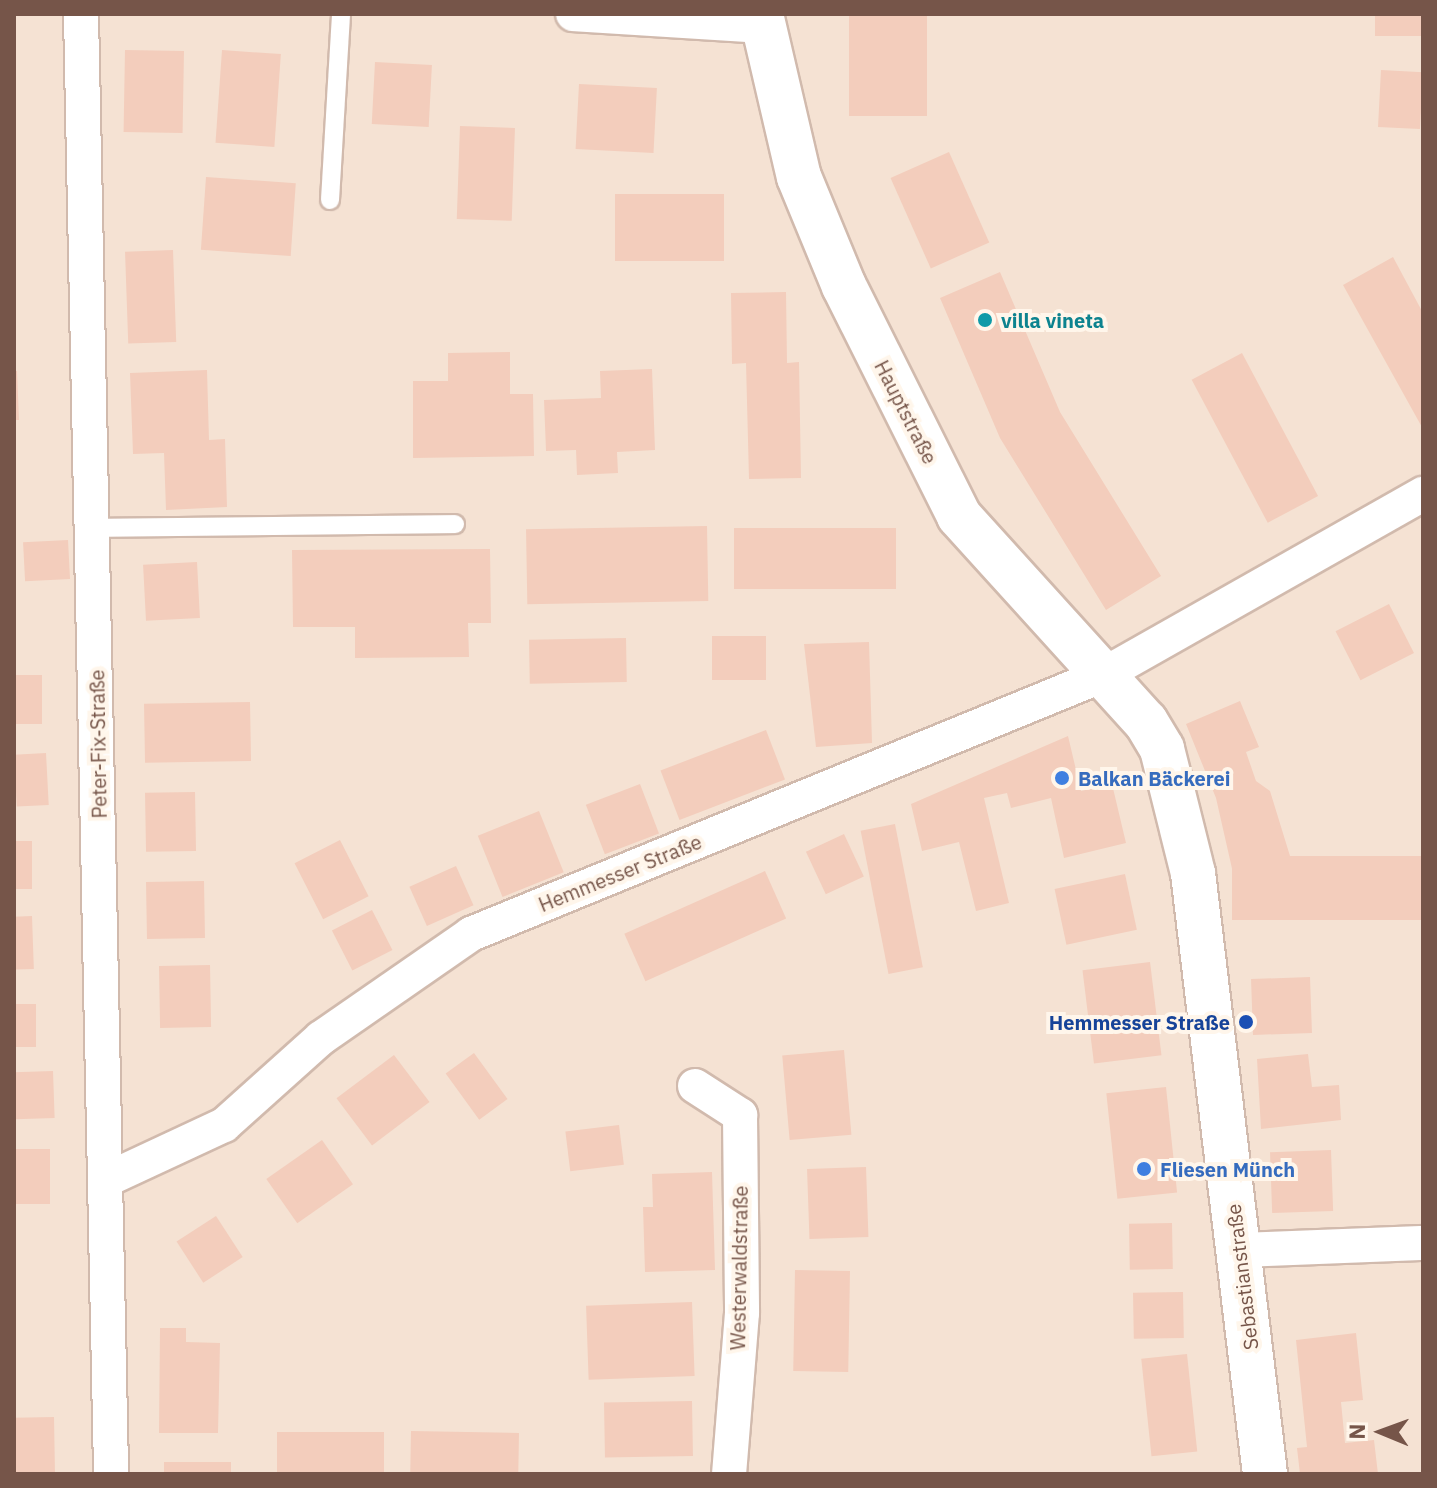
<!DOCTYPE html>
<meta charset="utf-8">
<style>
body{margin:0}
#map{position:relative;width:1437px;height:1488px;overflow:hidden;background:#fdf1e5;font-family:"IBM Plex Sans",sans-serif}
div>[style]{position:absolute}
.residential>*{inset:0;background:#f5e2d3;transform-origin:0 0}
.building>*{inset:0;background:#f3cdbc;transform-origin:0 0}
.roads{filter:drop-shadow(2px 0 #d1baad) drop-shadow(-2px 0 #d1baad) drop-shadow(0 2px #d1baad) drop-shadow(0 -2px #d1baad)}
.service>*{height:18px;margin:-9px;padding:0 9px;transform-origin:9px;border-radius:9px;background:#fff}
.minor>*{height:34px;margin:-17px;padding:0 17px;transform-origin:17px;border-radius:17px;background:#fff}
.tertiary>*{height:44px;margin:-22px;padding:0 22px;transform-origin:22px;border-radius:22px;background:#fff}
.dots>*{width:22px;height:22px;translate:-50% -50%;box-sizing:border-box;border:4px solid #fff6eb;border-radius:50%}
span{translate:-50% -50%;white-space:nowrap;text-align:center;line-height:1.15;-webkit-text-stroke:8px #fff6eb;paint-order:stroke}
.culture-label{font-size:20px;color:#0d838f;font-weight:700}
.left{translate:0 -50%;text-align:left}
.street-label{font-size:20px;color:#765549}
.shop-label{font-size:20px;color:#366cbe;font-weight:700}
.transit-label{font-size:20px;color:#164399;font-weight:700}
.right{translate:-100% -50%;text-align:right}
.frame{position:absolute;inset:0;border:16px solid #765549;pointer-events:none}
.north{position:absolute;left:1341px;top:1392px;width:80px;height:80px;-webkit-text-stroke:6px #fff6eb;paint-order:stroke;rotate:271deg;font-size:22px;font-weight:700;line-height:32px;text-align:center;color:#765549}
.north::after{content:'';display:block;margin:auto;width:28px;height:36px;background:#765549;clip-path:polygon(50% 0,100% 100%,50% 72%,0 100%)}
</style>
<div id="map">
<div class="residential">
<div style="left:14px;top:14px;width:1409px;height:1460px"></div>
</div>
<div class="building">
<div style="left:849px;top:14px;width:78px;height:102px"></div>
<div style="left:1375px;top:14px;width:48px;height:22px"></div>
<div style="left:125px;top:50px;width:59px;height:82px;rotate:1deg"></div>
<div style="left:222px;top:50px;width:59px;height:93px;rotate:4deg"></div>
<div style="left:375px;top:62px;width:57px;height:62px;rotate:3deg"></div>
<div style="left:1381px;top:70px;width:42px;height:57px;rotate:3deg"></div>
<div style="left:579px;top:84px;width:78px;height:65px;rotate:3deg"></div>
<div style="left:460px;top:126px;width:55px;height:93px;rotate:2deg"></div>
<div style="left:949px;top:152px;width:99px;height:64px;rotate:66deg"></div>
<div style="left:206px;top:177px;width:90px;height:73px;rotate:4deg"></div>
<div style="left:615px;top:194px;width:109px;height:67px"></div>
<div style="left:173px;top:250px;width:92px;height:48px;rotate:88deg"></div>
<div style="clip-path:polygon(1393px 257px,1423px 313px,1423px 429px,1343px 285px)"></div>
<div style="clip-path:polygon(1000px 272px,1060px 412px,1161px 576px,1106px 610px,1000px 438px,940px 298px)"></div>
<div style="clip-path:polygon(786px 292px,787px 363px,799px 362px,801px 478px,749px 479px,746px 363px,732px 364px,731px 293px)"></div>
<div style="clip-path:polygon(510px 352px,510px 394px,533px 394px,534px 456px,413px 458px,413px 381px,448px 381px,448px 353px)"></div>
<div style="left:1242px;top:353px;width:162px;height:57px;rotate:62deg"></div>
<div style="clip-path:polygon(652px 369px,655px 450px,617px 452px,618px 473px,577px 475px,576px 450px,546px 451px,544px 400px,601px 398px,600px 371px)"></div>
<div style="clip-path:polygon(207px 370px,209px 440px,225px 439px,227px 507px,166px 510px,164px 453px,133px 454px,130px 373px)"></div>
<div style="clip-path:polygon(14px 371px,17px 371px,19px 420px,14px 420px)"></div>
<div style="left:707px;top:526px;width:75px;height:181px;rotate:89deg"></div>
<div style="left:896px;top:528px;width:61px;height:162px;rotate:90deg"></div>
<div style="left:68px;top:540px;width:39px;height:45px;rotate:87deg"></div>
<div style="clip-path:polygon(490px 549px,491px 623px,468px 623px,469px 657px,355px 658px,355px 627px,293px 627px,292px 550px)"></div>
<div style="left:197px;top:562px;width:56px;height:54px;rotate:87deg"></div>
<div style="left:1389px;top:604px;width:55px;height:60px;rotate:63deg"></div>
<div style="left:712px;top:636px;width:54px;height:44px"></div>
<div style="left:626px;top:638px;width:44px;height:97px;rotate:89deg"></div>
<div style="clip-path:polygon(869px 642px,872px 743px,816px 747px,804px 644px)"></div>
<div style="left:14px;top:675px;width:28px;height:49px"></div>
<div style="clip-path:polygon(1240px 701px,1259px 747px,1246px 752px,1256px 781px,1270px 791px,1290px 856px,1233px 873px,1216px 798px,1186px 724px)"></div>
<div style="left:250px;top:702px;width:59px;height:106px;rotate:89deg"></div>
<div style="left:766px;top:730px;width:53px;height:113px;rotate:69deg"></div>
<div style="clip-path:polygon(1068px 736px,1081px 791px,1112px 784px,1126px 843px,1064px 858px,1051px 798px,1011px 808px,1007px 793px,984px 798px,1009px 903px,976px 911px,959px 842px,922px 851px,911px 804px)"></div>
<div style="left:46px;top:753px;width:52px;height:32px;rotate:87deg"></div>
<div style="left:640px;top:784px;width:53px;height:58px;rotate:69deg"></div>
<div style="left:195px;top:792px;width:59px;height:50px;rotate:89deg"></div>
<div style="left:539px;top:811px;width:66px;height:66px;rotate:68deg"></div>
<div style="left:895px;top:824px;width:146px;height:35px;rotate:79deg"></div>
<div style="left:844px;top:834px;width:47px;height:42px;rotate:65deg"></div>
<div style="left:340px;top:840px;width:63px;height:51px;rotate:63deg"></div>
<div style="left:14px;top:841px;width:18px;height:48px"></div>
<div style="left:1423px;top:856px;width:64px;height:191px;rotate:90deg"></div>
<div style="left:456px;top:866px;width:43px;height:51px;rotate:66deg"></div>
<div style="left:765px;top:871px;width:52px;height:154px;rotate:66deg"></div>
<div style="left:1125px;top:874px;width:57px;height:72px;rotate:78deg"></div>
<div style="left:204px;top:881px;width:57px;height:58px;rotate:89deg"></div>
<div style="left:372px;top:910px;width:45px;height:45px;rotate:63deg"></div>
<div style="left:32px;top:916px;width:53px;height:18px;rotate:88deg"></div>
<div style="left:1150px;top:962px;width:94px;height:68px;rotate:83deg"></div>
<div style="left:210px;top:965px;width:62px;height:51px;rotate:89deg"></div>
<div style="left:1310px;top:977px;width:56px;height:59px;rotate:88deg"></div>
<div style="left:14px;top:1004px;width:22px;height:43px"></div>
<div style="left:844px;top:1050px;width:85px;height:62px;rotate:85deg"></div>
<div style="left:474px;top:1053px;width:57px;height:35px;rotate:54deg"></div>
<div style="clip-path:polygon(1308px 1054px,1312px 1087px,1339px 1085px,1341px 1120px,1261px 1129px,1257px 1059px)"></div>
<div style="left:394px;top:1055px;width:59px;height:72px;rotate:53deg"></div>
<div style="left:53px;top:1071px;width:47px;height:39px;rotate:88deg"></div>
<div style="left:1166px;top:1087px;width:106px;height:60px;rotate:84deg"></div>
<div style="left:619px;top:1125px;width:40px;height:54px;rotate:83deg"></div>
<div style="left:322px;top:1140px;width:54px;height:68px;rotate:55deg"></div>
<div style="left:14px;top:1149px;width:36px;height:55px"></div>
<div style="left:1331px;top:1150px;width:61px;height:61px;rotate:88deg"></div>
<div style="left:866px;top:1167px;width:70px;height:59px;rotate:88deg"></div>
<div style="clip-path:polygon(712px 1172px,715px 1270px,645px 1272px,643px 1207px,653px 1207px,652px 1174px)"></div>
<div style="left:216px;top:1216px;width:49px;height:47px;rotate:57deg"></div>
<div style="left:1172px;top:1223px;width:46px;height:43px;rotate:89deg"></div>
<div style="left:795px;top:1270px;width:55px;height:101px;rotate:1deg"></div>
<div style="left:1183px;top:1292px;width:46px;height:50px;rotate:89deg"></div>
<div style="left:692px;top:1302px;width:74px;height:106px;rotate:88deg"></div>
<div style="clip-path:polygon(160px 1328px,186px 1328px,186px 1342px,220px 1343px,218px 1433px,159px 1433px)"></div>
<div style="clip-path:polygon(1356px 1333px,1363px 1400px,1341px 1402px,1345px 1443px,1374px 1440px,1378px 1474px,1300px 1474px,1297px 1448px,1307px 1447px,1296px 1340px)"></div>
<div style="left:1187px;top:1354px;width:98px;height:46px;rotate:84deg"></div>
<div style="left:692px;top:1401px;width:55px;height:88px;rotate:89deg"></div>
<div style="left:54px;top:1417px;width:57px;height:40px;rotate:89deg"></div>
<div style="left:411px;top:1431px;width:108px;height:43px;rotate:1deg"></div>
<div style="left:277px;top:1432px;width:107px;height:42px"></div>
<div style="left:231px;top:1462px;width:12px;height:67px;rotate:90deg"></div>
</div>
<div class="roads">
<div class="service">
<div style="left:330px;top:200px;width:186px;rotate:-86.6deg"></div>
<div style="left:92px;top:528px;width:363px;rotate:-0.6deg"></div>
</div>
<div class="minor">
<div style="left:81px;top:14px;width:1460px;rotate:88.82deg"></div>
<div style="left:573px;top:14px;width:190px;rotate:3.6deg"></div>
<div style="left:695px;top:1086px;width:54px;rotate:32.8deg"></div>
<div style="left:740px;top:1115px;width:198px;rotate:89.4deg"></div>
<div style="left:742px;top:1313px;width:162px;rotate:94.6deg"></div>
<div style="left:108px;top:1179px;width:128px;rotate:-25deg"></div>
<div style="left:224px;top:1125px;width:130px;rotate:-41.9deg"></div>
<div style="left:321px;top:1038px;width:183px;rotate:-34.7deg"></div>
<div style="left:471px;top:934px;width:683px;rotate:-22.28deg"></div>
<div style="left:1103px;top:675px;width:368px;rotate:-29.5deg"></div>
<div style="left:1239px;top:1250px;width:184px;rotate:-2.2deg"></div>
</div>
<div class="tertiary">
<div style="left:761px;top:14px;width:167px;rotate:76.9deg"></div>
<div style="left:799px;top:177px;width:118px;rotate:67.6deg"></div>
<div style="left:844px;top:286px;width:257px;rotate:63.4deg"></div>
<div style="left:959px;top:516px;width:278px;rotate:47.8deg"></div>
<div style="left:1146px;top:722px;width:31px;rotate:59deg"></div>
<div style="left:1162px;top:749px;width:128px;rotate:76deg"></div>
<div style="left:1193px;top:873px;width:605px;rotate:83.17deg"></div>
</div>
</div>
<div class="dots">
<div style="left:985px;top:320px;background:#0f9aa8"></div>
<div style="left:1062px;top:778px;background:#3f7fe0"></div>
<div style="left:1246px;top:1022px;background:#1a4fb4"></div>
<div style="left:1144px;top:1169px;background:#3f7fe0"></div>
</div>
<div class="culture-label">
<span class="left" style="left:1001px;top:320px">villa vineta</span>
</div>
<div class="street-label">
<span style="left:906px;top:412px;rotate:63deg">Hauptstraße</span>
<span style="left:98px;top:744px;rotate:-91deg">Peter-Fix-Straße</span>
<span style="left:620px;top:873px;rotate:-22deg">Hemmesser Straße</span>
<span style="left:739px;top:1268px;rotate:-89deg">Westerwaldstraße</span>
<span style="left:1242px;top:1277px;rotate:-97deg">Sebastianstraße</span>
</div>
<div class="shop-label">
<span class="left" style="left:1078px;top:778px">Balkan Bäckerei</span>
<span class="left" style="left:1160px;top:1169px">Fliesen Münch</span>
</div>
<div class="transit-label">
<span class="right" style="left:1230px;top:1022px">Hemmesser Straße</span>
</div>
<div class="frame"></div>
<div class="north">N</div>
</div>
